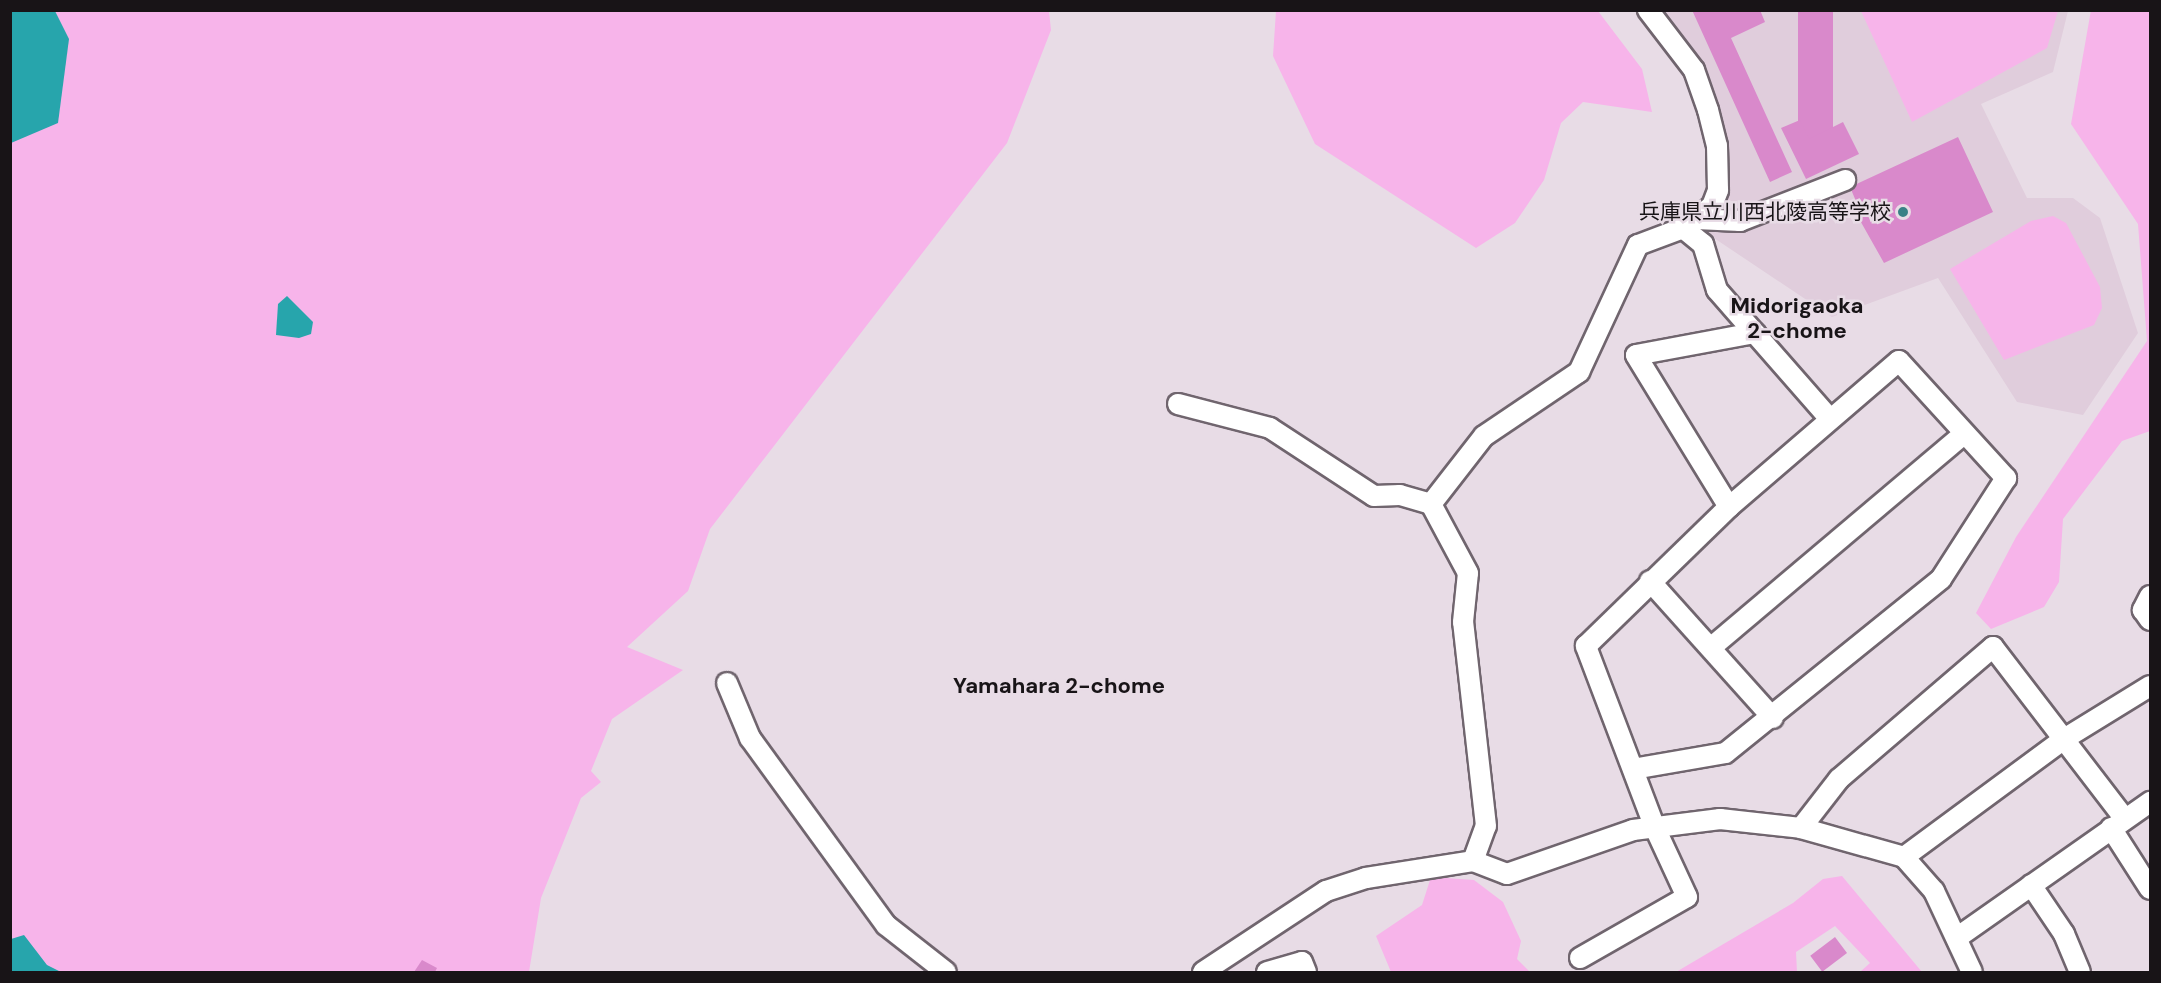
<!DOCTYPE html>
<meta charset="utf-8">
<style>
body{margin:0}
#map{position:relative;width:2161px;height:983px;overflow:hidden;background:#e8dce6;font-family:"DM Sans","Noto Sans JP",sans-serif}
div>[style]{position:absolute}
.built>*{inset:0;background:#e0cddc}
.green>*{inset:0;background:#f7b4ea}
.water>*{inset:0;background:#27a5ac}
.building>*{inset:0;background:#d989cb;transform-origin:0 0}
.roads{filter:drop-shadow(2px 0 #70656e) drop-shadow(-2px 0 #70656e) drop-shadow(0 2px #70656e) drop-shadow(0 -2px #70656e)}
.minor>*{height:20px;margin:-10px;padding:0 10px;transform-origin:10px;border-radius:10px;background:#fff}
.dots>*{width:16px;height:16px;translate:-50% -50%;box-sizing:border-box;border:3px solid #e8dce6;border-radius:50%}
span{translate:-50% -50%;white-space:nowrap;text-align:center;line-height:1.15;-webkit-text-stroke:5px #e8dce6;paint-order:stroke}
.poi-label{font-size:21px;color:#181417}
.right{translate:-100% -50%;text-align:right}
.neighbourhood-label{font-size:22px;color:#181417;font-weight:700}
.frame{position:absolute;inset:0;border:12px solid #181417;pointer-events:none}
</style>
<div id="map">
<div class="built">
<div style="clip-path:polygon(1653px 11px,2068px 11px,2053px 72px,1981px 104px,2027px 198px,2073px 198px,2100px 218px,2138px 333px,2083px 415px,2017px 402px,1938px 278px,1832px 317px,1699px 228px,1720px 206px,1704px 75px)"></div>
</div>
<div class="green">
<div style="clip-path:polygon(2091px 10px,2150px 11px,2150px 431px,2122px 441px,2063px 519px,2059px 582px,2044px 607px,1991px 629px,1976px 613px,2016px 537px,2147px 341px,2138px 224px,2071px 124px)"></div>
<div style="clip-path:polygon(10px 11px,1049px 11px,1051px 30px,1007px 143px,710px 529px,688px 591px,627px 647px,683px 670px,612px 719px,591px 771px,601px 782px,581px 798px,541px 898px,529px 972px,11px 972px)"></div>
<div style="clip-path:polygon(1276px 11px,1598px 11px,1642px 69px,1652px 112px,1583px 102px,1561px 123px,1544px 180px,1515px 223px,1476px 248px,1315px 144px,1273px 56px)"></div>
<div style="clip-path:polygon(1861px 11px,2058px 11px,2047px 48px,1912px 122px)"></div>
<div style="clip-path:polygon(2053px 216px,2066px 223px,2100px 287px,2102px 308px,2094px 325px,2004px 360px,1950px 269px,2031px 221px)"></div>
<div style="clip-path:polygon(1842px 876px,1922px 972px,1860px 972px,1870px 963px,1835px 926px,1796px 952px,1797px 972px,1676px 972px,1793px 903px,1823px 879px)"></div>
<div style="clip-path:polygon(1431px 877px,1474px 880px,1503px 902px,1521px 941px,1517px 959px,1529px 971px,1574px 972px,1391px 972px,1376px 936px,1422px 905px)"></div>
</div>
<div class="water">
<div style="clip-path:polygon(11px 10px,55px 11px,69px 39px,58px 123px,11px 143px)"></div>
<div style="clip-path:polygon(287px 296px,313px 322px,311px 334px,299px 338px,276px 335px,278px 304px)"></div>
<div style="clip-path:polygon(24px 935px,47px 965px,61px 972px,11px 972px,11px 939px)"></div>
</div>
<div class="building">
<div style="clip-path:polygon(1692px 10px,1760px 10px,1765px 22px,1731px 38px,1792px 172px,1770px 182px)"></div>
<div style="left:1798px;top:10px;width:35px;height:149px"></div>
<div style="clip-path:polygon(1800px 120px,1809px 139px,1843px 122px,1859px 154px,1806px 179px,1781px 128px)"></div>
<div style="clip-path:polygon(1958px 137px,1993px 212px,1884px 263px,1853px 208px,1858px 206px,1850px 187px)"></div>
<div style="left:1835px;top:937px;width:20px;height:31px;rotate:53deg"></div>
<div style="clip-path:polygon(422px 960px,437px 968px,435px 972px,414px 972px)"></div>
</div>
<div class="roads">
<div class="minor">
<div style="left:1696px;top:219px;width:44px;rotate:2.6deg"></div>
<div style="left:1740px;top:221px;width:113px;rotate:-21.3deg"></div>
<div style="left:1683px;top:228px;width:26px;rotate:39deg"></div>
<div style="left:1703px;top:244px;width:48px;rotate:73.1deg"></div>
<div style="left:1717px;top:290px;width:170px;rotate:48.8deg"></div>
<div style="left:1178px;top:404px;width:95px;rotate:14.6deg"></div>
<div style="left:1270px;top:428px;width:124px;rotate:33.2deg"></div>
<div style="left:1374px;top:496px;width:26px;rotate:-2deg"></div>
<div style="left:1400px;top:495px;width:32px;rotate:16deg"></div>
<div style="left:1729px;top:507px;width:178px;rotate:-121.5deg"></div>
<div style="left:1636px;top:355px;width:121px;rotate:-10.5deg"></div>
<div style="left:1650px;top:581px;width:184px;rotate:48.1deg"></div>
<div style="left:2150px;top:596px;width:16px;rotate:117deg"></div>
<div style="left:2143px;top:610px;width:12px;rotate:55deg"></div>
<div style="left:1713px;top:646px;width:329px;rotate:-40.2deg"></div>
<div style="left:727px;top:683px;width:60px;rotate:67.3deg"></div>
<div style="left:750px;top:738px;width:231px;rotate:54deg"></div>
<div style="left:886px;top:925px;width:76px;rotate:38.1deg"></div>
<div style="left:1801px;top:828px;width:62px;rotate:-52.2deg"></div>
<div style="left:1839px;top:779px;width:203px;rotate:-40.6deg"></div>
<div style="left:1993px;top:647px;width:215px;rotate:52.5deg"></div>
<div style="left:2111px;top:828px;width:72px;rotate:57.4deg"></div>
<div style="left:1904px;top:857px;width:199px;rotate:-36.4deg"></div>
<div style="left:2064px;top:739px;width:101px;rotate:-31.6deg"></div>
<div style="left:1473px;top:861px;width:37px;rotate:-70deg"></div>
<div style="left:1486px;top:826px;width:205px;rotate:-96.4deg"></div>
<div style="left:1463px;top:622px;width:49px;rotate:-84.2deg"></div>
<div style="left:1468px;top:573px;width:78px;rotate:-118.2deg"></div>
<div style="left:1431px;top:504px;width:86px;rotate:-52.1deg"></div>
<div style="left:1484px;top:436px;width:115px;rotate:-34deg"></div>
<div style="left:1579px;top:372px;width:140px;rotate:-65.1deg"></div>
<div style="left:1638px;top:245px;width:48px;rotate:-20.7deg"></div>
<div style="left:1683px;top:228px;width:36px;rotate:-37deg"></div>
<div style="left:1712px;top:206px;width:17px;rotate:-69deg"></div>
<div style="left:1718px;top:190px;width:44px;rotate:-91.3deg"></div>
<div style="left:1717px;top:146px;width:37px;rotate:-104deg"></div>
<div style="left:1708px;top:110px;width:42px;rotate:-109.3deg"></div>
<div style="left:1694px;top:70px;width:76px;rotate:-127.5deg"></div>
<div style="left:2031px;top:885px;width:59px;rotate:56deg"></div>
<div style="left:2064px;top:934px;width:41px;rotate:67.2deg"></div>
<div style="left:1958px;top:937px;width:235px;rotate:-35.1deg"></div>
<div style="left:1580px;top:958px;width:123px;rotate:-29.7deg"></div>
<div style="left:1687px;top:897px;width:76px;rotate:-114.9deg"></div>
<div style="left:1655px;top:828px;width:195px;rotate:-110.8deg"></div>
<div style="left:1586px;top:646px;width:199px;rotate:-44.2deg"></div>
<div style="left:1729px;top:507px;width:224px;rotate:-40.7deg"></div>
<div style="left:1899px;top:361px;width:159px;rotate:47.6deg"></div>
<div style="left:2006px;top:478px;width:120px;rotate:122.8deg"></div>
<div style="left:1941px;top:579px;width:277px;rotate:141.1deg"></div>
<div style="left:1725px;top:753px;width:93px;rotate:170.1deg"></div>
<div style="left:1203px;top:972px;width:147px;rotate:-33.4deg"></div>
<div style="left:1326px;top:891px;width:42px;rotate:-18deg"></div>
<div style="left:1366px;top:878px;width:108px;rotate:-9deg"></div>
<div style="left:1473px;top:861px;width:36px;rotate:21deg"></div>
<div style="left:1507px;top:874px;width:133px;rotate:-19.2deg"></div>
<div style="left:1633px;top:830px;width:88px;rotate:-7.2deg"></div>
<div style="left:1720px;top:819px;width:81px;rotate:6.3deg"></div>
<div style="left:1801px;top:828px;width:107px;rotate:15.7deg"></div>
<div style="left:1904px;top:857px;width:45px;rotate:48.6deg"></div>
<div style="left:1934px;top:891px;width:89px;rotate:64.9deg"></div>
<div style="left:1267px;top:972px;width:36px;rotate:-16deg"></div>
<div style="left:1302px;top:962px;width:11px;rotate:68deg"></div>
</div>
</div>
<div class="dots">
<div style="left:1903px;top:212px;background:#398186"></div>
</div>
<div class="poi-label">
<span class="right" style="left:1891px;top:212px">兵庫県立川西北陵高等学校</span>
</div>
<div class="neighbourhood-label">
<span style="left:1797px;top:318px">Midorigaoka<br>2-chome</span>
<span style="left:1059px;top:686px">Yamahara 2-chome</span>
</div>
<div class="frame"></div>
</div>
